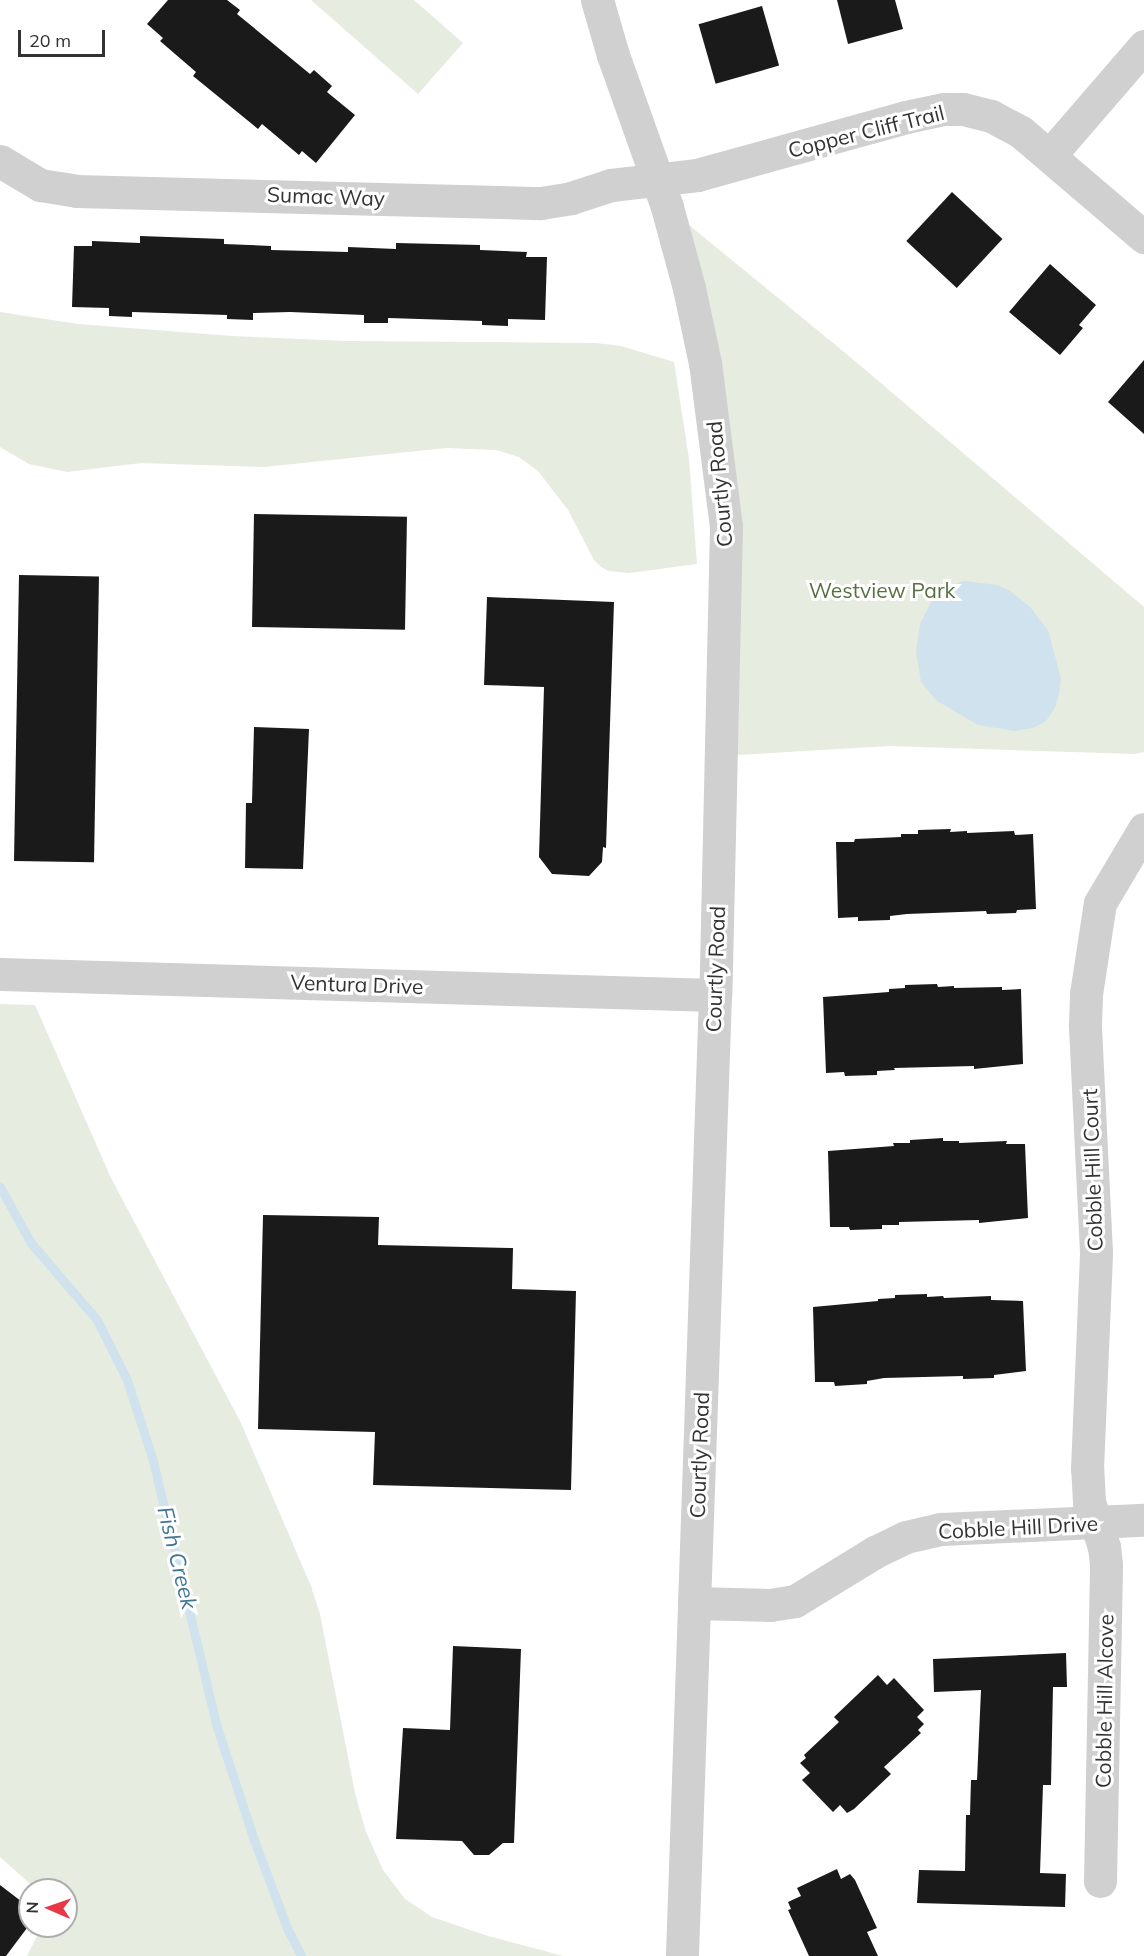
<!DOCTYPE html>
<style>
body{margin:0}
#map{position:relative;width:1144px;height:1956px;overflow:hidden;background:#fff;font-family:Mulish,sans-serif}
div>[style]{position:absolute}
.green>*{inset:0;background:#e6ecdf}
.water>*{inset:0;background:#cfe2ee}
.stream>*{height:9px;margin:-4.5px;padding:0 4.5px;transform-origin:4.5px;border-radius:4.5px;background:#cfe2ee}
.building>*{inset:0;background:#1a1a1a;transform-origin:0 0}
.minor>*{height:33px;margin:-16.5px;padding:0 16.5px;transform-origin:16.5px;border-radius:16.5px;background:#d0d0d0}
span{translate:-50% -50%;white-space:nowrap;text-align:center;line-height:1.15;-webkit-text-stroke:6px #fff;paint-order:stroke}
.street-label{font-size:21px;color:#333}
.park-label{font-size:21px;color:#56703f}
.water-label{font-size:22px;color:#3f7597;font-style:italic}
.north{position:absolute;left:18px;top:1878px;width:60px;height:60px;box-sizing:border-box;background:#fff;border:2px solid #adadad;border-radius:50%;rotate:272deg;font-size:16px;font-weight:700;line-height:24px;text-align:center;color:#333}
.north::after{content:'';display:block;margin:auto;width:21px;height:27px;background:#e63946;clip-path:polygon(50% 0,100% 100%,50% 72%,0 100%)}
.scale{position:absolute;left:18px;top:30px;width:87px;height:27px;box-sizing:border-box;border:3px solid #333;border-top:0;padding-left:8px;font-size:18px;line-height:21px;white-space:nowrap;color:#333;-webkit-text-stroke:4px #fff;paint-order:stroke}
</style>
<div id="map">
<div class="green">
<div style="clip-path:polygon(311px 0,414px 0,463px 43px,418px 94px)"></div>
<div style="clip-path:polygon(667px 207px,855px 361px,1144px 607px,1144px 752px,1135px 754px,889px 746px,722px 756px,725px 602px)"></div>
<div style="clip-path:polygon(0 312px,78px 324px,232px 336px,346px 341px,596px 343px,621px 346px,674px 362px,689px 459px,697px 564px,629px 573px,608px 571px,601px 567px,594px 560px,568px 510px,538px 471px,519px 457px,496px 450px,446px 448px,264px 467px,141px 463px,67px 472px,29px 464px,0 447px)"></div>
<div style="clip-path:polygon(0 1004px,35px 1005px,111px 1178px,241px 1423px,311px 1586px,320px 1614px,355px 1793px,366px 1832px,383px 1870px,405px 1899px,432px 1917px,488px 1936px,563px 1956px,27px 1956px,42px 1926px,66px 1926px,66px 1890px,37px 1890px,0 1857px)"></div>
</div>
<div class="water">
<div style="clip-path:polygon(964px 581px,997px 585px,1010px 591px,1030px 607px,1048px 630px,1061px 678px,1059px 694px,1055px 708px,1046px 721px,1033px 728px,1015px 731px,978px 725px,937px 701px,921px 682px,916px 652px,920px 624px,931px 602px,947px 587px)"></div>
</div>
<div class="stream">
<div style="left:0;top:1187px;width:64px;rotate:61deg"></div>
<div style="left:31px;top:1243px;width:101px;rotate:49.4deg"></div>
<div style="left:97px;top:1320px;width:67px;rotate:63.4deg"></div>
<div style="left:127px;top:1380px;width:85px;rotate:72.2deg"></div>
<div style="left:153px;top:1461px;width:274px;rotate:76.5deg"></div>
<div style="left:217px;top:1727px;width:119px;rotate:71.9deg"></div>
<div style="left:254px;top:1840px;width:94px;rotate:69.4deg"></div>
<div style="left:287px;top:1928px;width:31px;rotate:63deg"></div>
</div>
<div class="building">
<div style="clip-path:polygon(168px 0,227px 0,240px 10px,237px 14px,310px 74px,314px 70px,332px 86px,327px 92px,355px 115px,316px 163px,302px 151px,299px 155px,262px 124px,258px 129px,193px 76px,196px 72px,160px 41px,163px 38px,147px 24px)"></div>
<div style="clip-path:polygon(837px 0,895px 0,903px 29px,848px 44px)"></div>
<div style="left:762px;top:6px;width:62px;height:66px;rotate:74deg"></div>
<div style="left:952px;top:192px;width:69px;height:67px;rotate:43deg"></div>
<div style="clip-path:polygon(140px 236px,224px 239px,224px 244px,271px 246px,271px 250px,348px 252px,348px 247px,396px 249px,396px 243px,480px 245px,480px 250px,527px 252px,526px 257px,547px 257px,545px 320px,508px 319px,508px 326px,482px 325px,482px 321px,388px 318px,388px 323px,364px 323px,364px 315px,290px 312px,253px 313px,253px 320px,227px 319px,227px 315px,132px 312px,132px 317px,109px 316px,109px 308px,72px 307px,74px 246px,92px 246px,92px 241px,140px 243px)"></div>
<div style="clip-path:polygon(1050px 264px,1096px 305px,1079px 325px,1083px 328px,1060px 355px,1009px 312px)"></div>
<div style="clip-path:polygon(1144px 360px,1144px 434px,1108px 402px)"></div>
<div style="left:254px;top:514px;width:153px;height:113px;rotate:1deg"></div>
<div style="left:19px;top:575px;width:80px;height:286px;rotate:1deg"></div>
<div style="clip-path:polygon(487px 597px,614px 602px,606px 848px,603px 847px,602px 862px,589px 876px,552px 874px,539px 857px,544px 687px,484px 685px)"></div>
<div style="clip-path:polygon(254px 727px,309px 729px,303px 869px,245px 868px,246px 803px,252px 803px)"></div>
<div style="clip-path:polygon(951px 829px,950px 832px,967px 831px,967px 833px,1014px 831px,1015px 835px,1033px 834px,1036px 909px,1017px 910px,1016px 913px,987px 914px,986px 911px,907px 914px,890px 916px,890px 920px,858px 921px,858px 917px,838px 918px,836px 842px,854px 842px,855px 839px,901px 837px,901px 834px,918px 834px,918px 830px)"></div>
<div style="clip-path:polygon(937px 984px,938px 987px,954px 986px,954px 988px,1002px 987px,1002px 990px,1021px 989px,1023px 1064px,974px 1069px,974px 1066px,894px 1068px,895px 1070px,877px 1071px,877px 1075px,845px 1076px,844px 1072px,826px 1073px,823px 997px,889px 992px,889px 989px,905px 988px,905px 985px)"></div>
<div style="clip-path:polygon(943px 1138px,943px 1141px,959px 1141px,959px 1143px,1007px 1141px,1006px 1144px,1025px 1144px,1028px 1218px,979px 1223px,979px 1220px,899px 1222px,899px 1225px,882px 1225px,882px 1229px,850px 1230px,849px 1227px,830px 1227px,828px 1151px,894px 1146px,893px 1143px,910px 1143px,910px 1140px)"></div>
<div style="clip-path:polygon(263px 1215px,379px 1217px,378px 1245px,513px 1248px,512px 1289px,576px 1291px,571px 1490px,373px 1485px,375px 1432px,258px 1429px)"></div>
<div style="clip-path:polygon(927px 1294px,927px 1297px,943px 1296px,944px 1298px,991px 1296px,991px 1300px,1023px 1301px,1026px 1371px,994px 1375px,994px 1378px,963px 1379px,963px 1376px,884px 1378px,867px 1381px,867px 1384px,835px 1386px,834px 1382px,815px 1382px,813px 1307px,878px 1301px,878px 1299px,895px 1298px,895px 1295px)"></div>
<div style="clip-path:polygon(453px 1646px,521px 1649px,514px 1843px,503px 1843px,489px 1855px,474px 1855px,462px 1841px,396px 1839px,403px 1728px,450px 1730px)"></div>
<div style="clip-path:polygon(1066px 1653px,1067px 1687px,1053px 1687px,1051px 1785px,1043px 1785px,1040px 1873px,1066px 1874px,1065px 1907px,917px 1903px,919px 1870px,965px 1871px,966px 1815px,970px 1815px,971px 1780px,977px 1780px,981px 1690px,934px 1692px,933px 1659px)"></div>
<div style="clip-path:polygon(878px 1675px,887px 1685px,894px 1678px,924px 1710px,917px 1717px,924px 1724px,918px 1730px,921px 1733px,884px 1767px,891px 1774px,854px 1809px,847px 1813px,840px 1805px,833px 1812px,802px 1780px,810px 1773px,800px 1763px,806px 1758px,804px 1755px,839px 1722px,834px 1717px)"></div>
<div style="clip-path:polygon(837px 1869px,841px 1879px,850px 1874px,855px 1880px,877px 1928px,867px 1932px,878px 1956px,809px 1956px,788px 1910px,791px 1909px,788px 1902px,801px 1896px,797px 1888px)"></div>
<div style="clip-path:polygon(0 1885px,30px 1908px,30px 1924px,6px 1956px,0 1956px)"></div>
</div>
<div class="minor">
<div style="left:597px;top:0;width:57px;rotate:73.8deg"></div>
<div style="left:613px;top:55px;width:161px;rotate:70.4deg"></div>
<div style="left:667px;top:207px;width:84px;rotate:74.8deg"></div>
<div style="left:689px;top:288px;width:77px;rotate:78deg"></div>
<div style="left:705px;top:363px;width:164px;rotate:82.7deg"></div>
<div style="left:726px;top:526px;width:469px;rotate:91.3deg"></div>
<div style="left:715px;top:995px;width:962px;rotate:91.97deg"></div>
<div style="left:1050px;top:155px;width:144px;rotate:-49.2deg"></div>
<div style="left:0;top:161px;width:47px;rotate:31deg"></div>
<div style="left:40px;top:185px;width:36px;rotate:9deg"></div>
<div style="left:76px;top:191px;width:465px;rotate:1.5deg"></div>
<div style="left:541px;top:203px;width:30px;rotate:-9deg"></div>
<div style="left:571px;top:198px;width:42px;rotate:-18deg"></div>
<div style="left:611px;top:185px;width:87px;rotate:-6.6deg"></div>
<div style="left:697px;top:175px;width:217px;rotate:-15.5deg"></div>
<div style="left:906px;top:117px;width:39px;rotate:-12deg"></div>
<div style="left:944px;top:109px;width:19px"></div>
<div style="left:963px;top:109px;width:29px;rotate:14deg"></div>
<div style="left:991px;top:116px;width:34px;rotate:28deg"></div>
<div style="left:1021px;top:132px;width:162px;rotate:40.5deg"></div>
<div style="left:0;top:974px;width:715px;rotate:1.68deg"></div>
<div style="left:694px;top:1603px;width:76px;rotate:1.5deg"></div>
<div style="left:770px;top:1605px;width:25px;rotate:-9deg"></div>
<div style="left:795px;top:1601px;width:94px;rotate:-31.5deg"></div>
<div style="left:875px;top:1552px;width:34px;rotate:-26deg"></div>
<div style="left:906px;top:1537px;width:37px;rotate:-13deg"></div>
<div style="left:942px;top:1529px;width:202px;rotate:-2.6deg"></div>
<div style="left:1100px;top:1881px;width:316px;rotate:-88.9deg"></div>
<div style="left:1106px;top:1565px;width:18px;rotate:-96deg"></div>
<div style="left:1104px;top:1547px;width:47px;rotate:-108.4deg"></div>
<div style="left:1089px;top:1502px;width:33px;rotate:-93deg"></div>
<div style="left:1087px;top:1469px;width:217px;rotate:-87.6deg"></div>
<div style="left:1096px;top:1252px;width:227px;rotate:-92.8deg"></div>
<div style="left:1085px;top:1025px;width:31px;rotate:-88deg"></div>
<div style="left:1086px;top:994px;width:92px;rotate:-81.3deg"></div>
<div style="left:1100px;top:903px;width:86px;rotate:-59.3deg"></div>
</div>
<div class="street-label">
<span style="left:866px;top:131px;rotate:-14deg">Copper Cliff Trail</span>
<span style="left:326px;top:196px;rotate:2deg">Sumac Way</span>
<span style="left:719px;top:484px;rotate:-95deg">Courtly Road</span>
<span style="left:715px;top:969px;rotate:-88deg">Courtly Road</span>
<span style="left:357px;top:984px;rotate:2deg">Ventura Drive</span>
<span style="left:1092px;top:1170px;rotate:-92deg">Cobble Hill Court</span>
<span style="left:699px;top:1455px;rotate:-88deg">Courtly Road</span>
<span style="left:1018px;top:1527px;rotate:-3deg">Cobble Hill Drive</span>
<span style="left:1104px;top:1701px;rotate:-89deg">Cobble Hill Alcove</span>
</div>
<div class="park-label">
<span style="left:882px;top:590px">Westview Park</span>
</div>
<div class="water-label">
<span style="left:177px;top:1558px;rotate:76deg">Fish Creek</span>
</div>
<div class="north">N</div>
<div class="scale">20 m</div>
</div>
